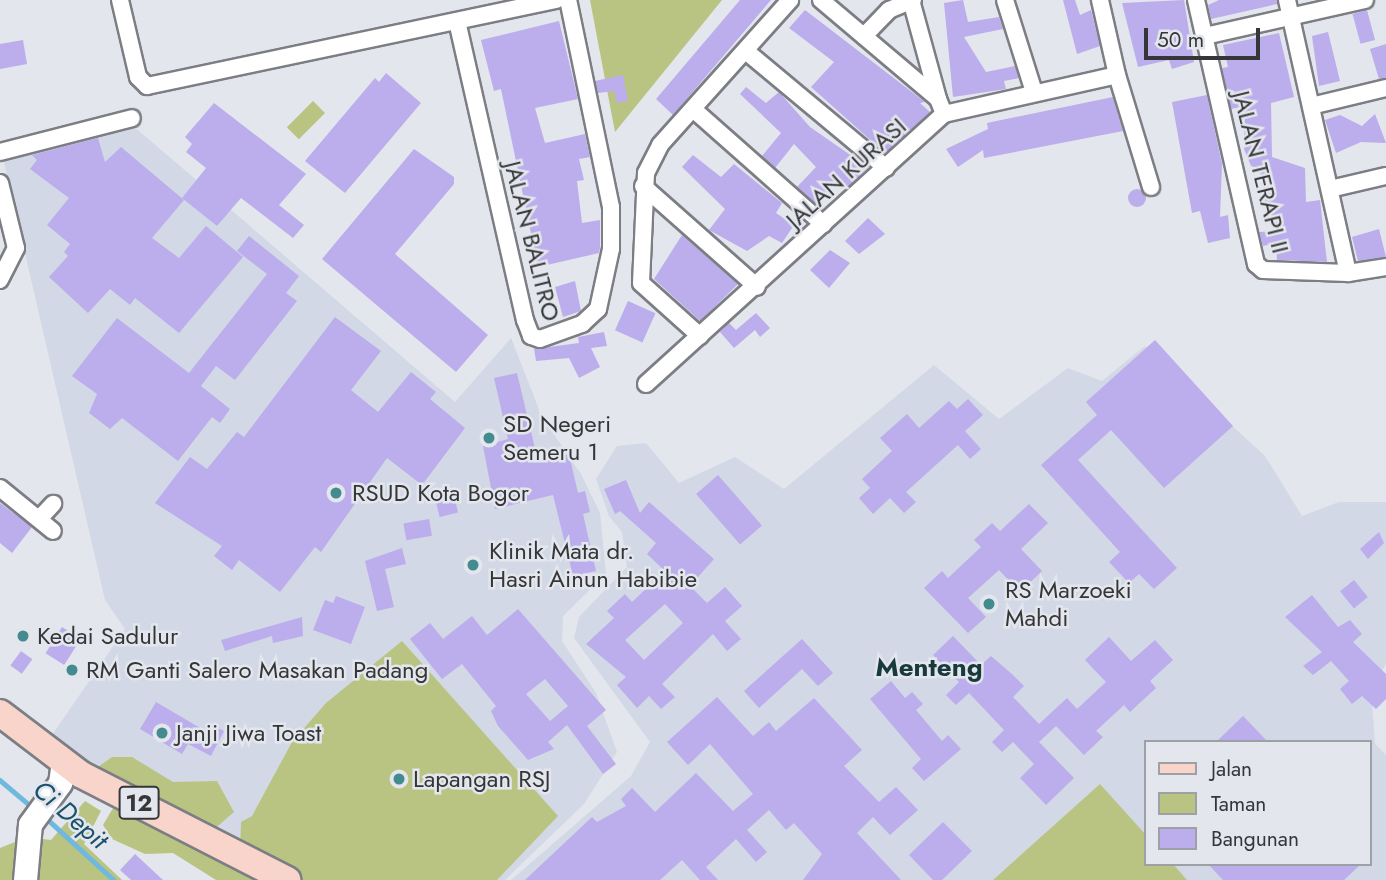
<!DOCTYPE html>
<style>
body{margin:0}
#map{position:relative;width:1386px;height:880px;overflow:hidden;background:#e3e6ec;font-family:Jost,sans-serif}
div>[style]{position:absolute}
.built>*{inset:0;background:#d2d8e5}
.green>*{inset:0;background:#b9c482;transform-origin:0 0}
.stream>*{height:4.5px;margin:-2.25px;padding:0 2.25px;transform-origin:2.25px;border-radius:2.25px;background:#70b9de}
.building>*{inset:0;background:#bcadec;transform-origin:0 0}
.round{border-radius:50%}
.roads{filter:drop-shadow(2px 0 #7c7e84) drop-shadow(-2px 0 #7c7e84) drop-shadow(0 2px #7c7e84) drop-shadow(0 -2px #7c7e84)}
.minor>*{height:16px;margin:-8px;padding:0 8px;transform-origin:8px;border-radius:8px;background:#fff}
.secondary>*{height:23px;margin:-11.5px;padding:0 11.5px;transform-origin:11.5px;border-radius:11.5px;background:#fff}
.primary>*{height:26px;margin:-13px;padding:0 13px;transform-origin:13px;border-radius:13px;background:#f8d4cb}
.dots>*{width:19px;height:19px;translate:-50% -50%;box-sizing:border-box;border:4px solid #e3e6ec;border-radius:50%}
span{translate:-50% -50%;white-space:nowrap;text-align:center;line-height:1.15;-webkit-text-stroke:5px #e3e6ec;paint-order:stroke}
.shield-label span{padding:2px 5px;background:#e3e6ec;border:2px solid;border-radius:5px;-webkit-text-stroke-width:0}
.shield-label{font-size:23px;color:#353638;font-weight:700}
.street-label{font-size:24px;color:#353638}
.poi-label{font-size:24px;color:#353638}
.left{translate:0 -50%;text-align:left}
.neighbourhood-label{font-size:26px;color:#183a3c;font-weight:700}
.water-label{font-size:26px;color:#18526c;font-style:italic}
.legend{position:absolute;left:1144px;top:740px;width:228px;height:126px;box-sizing:border-box;background:#e3e6ec;border:2px solid #9da0a4;margin:0;padding:9px 12px;list-style:none;font-size:21px;color:#353638}
.legend li{display:flex;align-items:center;gap:14px;height:35px}
.legend b{width:35px;border:2px solid #9da0a4}
.scale{position:absolute;left:1144px;top:28px;width:116px;height:32px;box-sizing:border-box;border:4px solid #353638;border-top:0;padding-left:9px;font-size:21px;line-height:24px;white-space:nowrap;color:#353638;-webkit-text-stroke:5px #e3e6ec;paint-order:stroke}
</style>
<div id="map">
<div class="built">
<div style="clip-path:polygon(132px 125px,455px 402px,511px 338px,542px 417px,581px 474px,600px 513px,606px 574px,563px 616px,562px 641px,596px 693px,617px 752px,584px 804px,505px 880px,293px 880px,50px 738px,125px 629px,105px 600px,3px 158px)"></div>
<div style="clip-path:polygon(evenodd,1145px 346px,1265px 456px,1302px 516px,1339px 502px,1386px 502px,1386px 664px,1371px 690px,1375px 744px,1386px 755px,1386px 880px,511px 880px,631px 776px,650px 742px,574px 638px,579px 617px,627px 567px,622px 532px,609px 516px,596px 479px,617px 446px,646px 443px,679px 483px,735px 457px,784px 489px,934px 365px,999px 419px,1068px 368px,1102px 381px,1145px 346px,1146px 742px,1370px 742px,1370px 864px,1146px 864px,1146px 742px)"></div>
</div>
<div class="green">
<div style="clip-path:polygon(590px 0,722px 0,615px 132px)"></div>
<div style="left:313px;top:101px;width:17px;height:37px;rotate:45deg"></div>
<div style="clip-path:polygon(402px 641px,558px 816px,497px 880px,285px 880px,240px 853px,241px 822px,252px 816px,292px 742px,326px 703px)"></div>
<div style="clip-path:polygon(112px 757px,132px 757px,173px 782px,217px 781px,234px 812px,212px 831px,254px 880px,216px 880px,173px 853px,145px 854px,112px 839px,103px 825px,116px 803px,91px 772px)"></div>
<div style="clip-path:polygon(1100px 784px,1146px 835px,1146px 864px,1173px 864px,1187px 880px,993px 880px)"></div>
<div style="clip-path:polygon(85px 801px,101px 811px,84px 844px,122px 880px,0 880px,0 848px,27px 837px,51px 840px)"></div>
</div>
<div class="stream">
<div style="left:0;top:780px;width:42px;rotate:40.2deg"></div>
<div style="left:45px;top:817px;width:93px;rotate:42.4deg"></div>
</div>
<div class="building">
<div style="clip-path:polygon(740px 0,771px 0,673px 115px,656px 99px)"></div>
<div style="clip-path:polygon(963px 0,968px 22px,999px 17px,1003px 29px,964px 37px,986px 72px,1015px 66px,1019px 78px,1004px 81px,1006px 89px,953px 97px,944px 3px)"></div>
<div style="clip-path:polygon(1063px 0,1075px 0,1080px 15px,1091px 10px,1100px 46px,1077px 54px)"></div>
<div style="clip-path:polygon(1184px 0,1194px 62px,1172px 69px,1169px 60px,1138px 67px,1122px 3px)"></div>
<div style="clip-path:polygon(1219px 0,1277px 0,1277px 4px,1211px 19px,1208px 5px)"></div>
<div style="clip-path:polygon(805px 10px,925px 102px,920px 103px,930px 112px,885px 153px,811px 87px,834px 62px,789px 28px)"></div>
<div style="left:1367px;top:10px;width:31px;height:15px;rotate:75deg"></div>
<div style="clip-path:polygon(559px 21px,578px 99px,535px 108px,545px 143px,585px 134px,590px 157px,579px 159px,584px 180px,577px 181px,582px 223px,600px 220px,600px 248px,599px 253px,538px 267px,501px 89px,494px 91px,481px 40px)"></div>
<div style="clip-path:polygon(1328px 32px,1340px 81px,1319px 86px,1312px 36px)"></div>
<div style="clip-path:polygon(1279px 33px,1294px 97px,1271px 103px,1272px 157px,1305px 168px,1306px 202px,1320px 200px,1327px 262px,1277px 260px,1276px 243px,1263px 246px,1259px 232px,1278px 231px,1264px 202px,1260px 169px,1251px 166px,1244px 149px,1245px 106px,1231px 109px,1222px 68px,1228px 67px,1223px 45px)"></div>
<div style="clip-path:polygon(23px 40px,27px 64px,0 69px,0 44px)"></div>
<div style="clip-path:polygon(1386px 44px,1386px 78px,1379px 79px,1370px 49px)"></div>
<div style="clip-path:polygon(386px 73px,421px 103px,345px 193px,305px 161px,375px 78px,379px 82px)"></div>
<div style="clip-path:polygon(623px 75px,628px 101px,617px 103px,614px 91px,598px 93px,595px 81px)"></div>
<div style="clip-path:polygon(746px 87px,766px 103px,779px 92px,810px 127px,869px 168px,846px 189px,837px 182px,816px 204px,797px 187px,816px 167px,794px 144px,775px 168px,762px 156px,781px 133px,740px 94px)"></div>
<div style="clip-path:polygon(1207px 95px,1222px 164px,1220px 217px,1228px 215px,1230px 238px,1208px 243px,1200px 211px,1192px 213px,1172px 102px)"></div>
<div style="clip-path:polygon(1113px 97px,1123px 131px,984px 158px,983px 150px,958px 167px,946px 149px,988px 129px,987px 123px)"></div>
<div style="clip-path:polygon(214px 103px,306px 174px,279px 205px,304px 225px,293px 238px,241px 198px,217px 226px,182px 198px,206px 168px,186px 152px,192px 144px,185px 137px)"></div>
<div style="clip-path:polygon(1375px 114px,1386px 143px,1361px 142px,1336px 153px,1325px 120px,1340px 115px,1362px 126px)"></div>
<div style="clip-path:polygon(98px 138px,105px 162px,121px 147px,184px 200px,152px 238px,179px 258px,206px 226px,243px 257px,179px 333px,135px 298px,130px 305px,110px 289px,88px 313px,49px 277px,68px 256px,64px 252px,70px 244px,47px 225px,69px 198px,30px 169px,37px 160px,32px 155px)"></div>
<div style="clip-path:polygon(414px 149px,454px 177px,454px 184px,395px 254px,488px 335px,456px 372px,322px 259px)"></div>
<div style="clip-path:polygon(693px 155px,721px 177px,734px 164px,782px 203px,776px 213px,794px 225px,782px 243px,769px 236px,747px 251px,709px 230px,725px 209px,682px 167px)"></div>
<div class="round" style="left:1128px;top:189px;width:18px;height:18px"></div>
<div style="clip-path:polygon(868px 218px,885px 234px,859px 254px,845px 241px)"></div>
<div style="clip-path:polygon(1379px 229px,1386px 257px,1358px 261px,1352px 237px)"></div>
<div style="clip-path:polygon(682px 235px,738px 284px,700px 321px,654px 279px)"></div>
<div style="clip-path:polygon(249px 236px,299px 276px,286px 293px,297px 301px,235px 380px,216px 366px,201px 386px,230px 409px,220px 423px,212px 417px,178px 461px,122px 418px,110px 429px,89px 413px,97px 394px,72px 376px,117px 318px,189px 373px,267px 274px,237px 251px)"></div>
<div style="clip-path:polygon(830px 250px,850px 263px,829px 288px,810px 270px)"></div>
<div style="clip-path:polygon(575px 281px,581px 311px,563px 317px,555px 287px)"></div>
<div style="left:628px;top:301px;width:30px;height:32px;rotate:24deg"></div>
<div style="clip-path:polygon(756px 313px,770px 328px,760px 337px,755px 330px,734px 348px,720px 332px,729px 323px,736px 330px)"></div>
<div style="clip-path:polygon(335px 317px,381px 351px,351px 390px,378px 412px,411px 372px,436px 392px,430px 399px,465px 428px,422px 485px,387px 458px,321px 552px,315px 547px,280px 592px,239px 560px,232px 570px,214px 556px,222px 546px,155px 503px,190px 457px,207px 469px,237px 432px,244px 437px)"></div>
<div style="clip-path:polygon(604px 332px,607px 346px,591px 348px,600px 367px,579px 378px,569px 358px,536px 361px,534px 349px,579px 343px,578px 337px)"></div>
<div style="clip-path:polygon(1155px 340px,1233px 426px,1164px 488px,1111px 430px,1078px 460px,1177px 568px,1154px 589px,1139px 574px,1129px 583px,1109px 562px,1120px 552px,1041px 465px,1097px 415px,1086px 402px)"></div>
<div style="clip-path:polygon(517px 373px,538px 461px,569px 454px,578px 493px,585px 491px,590px 512px,583px 514px,596px 571px,573px 576px,553px 495px,495px 509px,483px 446px,508px 439px,494px 378px)"></div>
<div style="clip-path:polygon(968px 399px,983px 415px,965px 431px,981px 449px,970px 459px,958px 445px,906px 492px,916px 502px,904px 513px,890px 498px,873px 514px,859px 498px,870px 488px,862px 479px,892px 451px,880px 438px,907px 414px,919px 428px,949px 401px,957px 409px)"></div>
<div style="left:718px;top:475px;width:67px;height:29px;rotate:49deg"></div>
<div style="clip-path:polygon(evenodd,626px 480px,640px 513px,649px 502px,714px 559px,690px 586px,707px 603px,725px 587px,742px 606px,725px 621px,741px 639px,727px 651px,713px 634px,662px 684px,675px 697px,661px 709px,649px 696px,637px 708px,617px 685px,626px 677px,586px 644px,614px 618px,607px 611px,625px 594px,632px 602px,665px 571px,647px 554px,656px 543px,620px 511px,615px 514px,604px 489px,626px 480px,665px 604px,683px 623px,644px 660px,625px 640px,665px 604px)"></div>
<div style="left:453px;top:492px;width:21px;height:19px;rotate:76deg"></div>
<div style="clip-path:polygon(0 503px,32px 527px,12px 553px,0 543px)"></div>
<div style="clip-path:polygon(1029px 504px,1048px 523px,1021px 549px,1042px 571px,1020px 592px,999px 570px,968px 598px,986px 617px,968px 633px,924px 588px,942px 571px,948px 578px,981px 547px,974px 540px,992px 523px,1000px 531px)"></div>
<div style="left:429px;top:519px;width:17px;height:26px;rotate:80deg"></div>
<div style="clip-path:polygon(1379px 532px,1384px 543px,1368px 559px,1360px 549px)"></div>
<div style="clip-path:polygon(402px 548px,406px 564px,385px 569px,394px 607px,377px 611px,365px 561px)"></div>
<div style="left:1354px;top:580px;width:22px;height:18px;rotate:51deg"></div>
<div style="clip-path:polygon(1312px 595px,1338px 627px,1350px 620px,1362px 634px,1353px 642px,1386px 674px,1386px 699px,1376px 709px,1362px 696px,1352px 704px,1340px 689px,1349px 681px,1331px 661px,1313px 675px,1303px 666px,1322px 652px,1285px 617px)"></div>
<div style="clip-path:polygon(336px 596px,365px 607px,351px 644px,313px 630px,325px 600px,333px 603px)"></div>
<div style="clip-path:polygon(evenodd,518px 609px,606px 710px,587px 726px,616px 764px,603px 774px,567px 725px,548px 742px,554px 749px,528px 760px,498px 726px,491px 711px,496px 706px,462px 664px,442px 679px,410px 639px,430px 623px,443px 639px,472px 616px,487px 635px,518px 609px,545px 679px,568px 706px,550px 721px,526px 694px,545px 679px)"></div>
<div style="clip-path:polygon(302px 617px,303px 636px,273px 643px,272px 636px,225px 651px,221px 640px)"></div>
<div style="left:62px;top:627px;width:22px;height:31px;rotate:32deg"></div>
<div style="clip-path:polygon(953px 636px,981px 665px,991px 656px,1013px 675px,1024px 686px,1013px 697px,1039px 724px,1067px 698px,1077px 709px,1106px 682px,1085px 660px,1109px 637px,1131px 661px,1155px 640px,1173px 660px,1150px 681px,1156px 688px,1130px 712px,1124px 705px,1096px 731px,1103px 737px,1084px 755px,1056px 726px,1039px 742px,1074px 778px,1046px 805px,1020px 778px,1034px 764px,1013px 742px,1002px 752px,992px 742px,1004px 730px,969px 693px,956px 705px,946px 695px,959px 682px,933px 655px)"></div>
<div style="clip-path:polygon(802px 639px,833px 673px,818px 686px,802px 669px,759px 708px,744px 691px)"></div>
<div style="left:21px;top:651px;width:14px;height:18px;rotate:36deg"></div>
<div style="clip-path:polygon(891px 681px,905px 698px,912px 692px,923px 704px,916px 710px,942px 741px,948px 735px,961px 749px,924px 781px,912px 768px,921px 759px,870px 699px)"></div>
<div style="clip-path:polygon(717px 697px,753px 736px,769px 722px,776px 731px,814px 698px,862px 750px,844px 766px,879px 802px,896px 787px,918px 810px,890px 835px,873px 817px,857px 833px,901px 880px,803px 880px,822px 854px,794px 823px,786px 830px,769px 810px,747px 830px,767px 852px,756px 862px,736px 839px,706px 867px,718px 880px,700px 880px,682px 860px,660px 880px,525px 880px,592px 817px,597px 822px,626px 806px,621px 799px,632px 788px,655px 812px,696px 773px,733px 811px,753px 794px,710px 744px,688px 765px,667px 742px)"></div>
<div style="clip-path:polygon(156px 702px,207px 732px,211px 725px,224px 731px,211px 756px,188px 744px,182px 754px,140px 729px)"></div>
<div style="clip-path:polygon(1243px 716px,1268px 742px,1216px 742px)"></div>
<div style="clip-path:polygon(943px 822px,972px 851px,942px 880px,933px 880px,909px 855px)"></div>
<div style="clip-path:polygon(135px 854px,163px 880px,131px 880px,120px 870px)"></div>
<div style="clip-path:polygon(1208px 864px,1361px 864px,1344px 880px,1223px 880px)"></div>
</div>
<div class="roads">
<div class="minor">
<div style="left:120px;top:0;width:79px;rotate:76.8deg"></div>
<div style="left:138px;top:77px;width:13px;rotate:45deg"></div>
<div style="left:147px;top:86px;width:418px;rotate:-11.9deg"></div>
<div style="left:821px;top:0;width:153px;rotate:40.2deg"></div>
<div style="left:938px;top:99px;width:16px;rotate:68deg"></div>
<div style="left:911px;top:0;width:103px;rotate:74.7deg"></div>
<div style="left:1005px;top:0;width:96px;rotate:72.5deg"></div>
<div style="left:1196px;top:0;width:271px;rotate:77.2deg"></div>
<div style="left:1256px;top:264px;width:9px;rotate:41deg"></div>
<div style="left:1263px;top:270px;width:85px;rotate:2deg"></div>
<div style="left:1348px;top:273px;width:38px;rotate:-9deg"></div>
<div style="left:1287px;top:0;width:280px;rotate:77.4deg"></div>
<div style="left:457px;top:21px;width:307px;rotate:77.2deg"></div>
<div style="left:525px;top:320px;width:17px;rotate:69deg"></div>
<div style="left:531px;top:336px;width:9px;rotate:18deg"></div>
<div style="left:540px;top:339px;width:45px;rotate:-19.7deg"></div>
<div style="left:582px;top:324px;width:22px;rotate:-43deg"></div>
<div style="left:598px;top:309px;width:61px;rotate:-77.8deg"></div>
<div style="left:611px;top:249px;width:42px;rotate:-90deg"></div>
<div style="left:611px;top:207px;width:211px;rotate:-101.7deg"></div>
<div style="left:864px;top:36px;width:36px;rotate:-46deg"></div>
<div style="left:889px;top:10px;width:26px;rotate:-23deg"></div>
<div style="left:1205px;top:36px;width:164px;rotate:-12.7deg"></div>
<div style="left:747px;top:52px;width:181px;rotate:39.8deg"></div>
<div style="left:1117px;top:75px;width:117px;rotate:73.1deg"></div>
<div style="left:1311px;top:106px;width:77px;rotate:-13.5deg"></div>
<div style="left:693px;top:109px;width:174px;rotate:41.5deg"></div>
<div style="left:0;top:152px;width:136px;rotate:-14.4deg"></div>
<div style="left:0;top:183px;width:67px;rotate:76.2deg"></div>
<div style="left:16px;top:248px;width:36px;rotate:117deg"></div>
<div style="left:643px;top:186px;width:152px;rotate:41.5deg"></div>
<div style="left:1330px;top:189px;width:57px;rotate:-13.1deg"></div>
<div style="left:700px;top:336px;width:79px;rotate:-138.1deg"></div>
<div style="left:641px;top:283px;width:110px;rotate:-87.4deg"></div>
<div style="left:646px;top:173px;width:31px;rotate:-63deg"></div>
<div style="left:660px;top:145px;width:195px;rotate:-48.1deg"></div>
<div style="left:646px;top:384px;width:402px;rotate:-42.2deg"></div>
<div style="left:944px;top:114px;width:177px;rotate:-12.7deg"></div>
<div style="left:1117px;top:75px;width:77px;rotate:-102.8deg"></div>
<div style="left:0;top:488px;width:68px;rotate:39.1deg"></div>
<div style="left:39px;top:519px;width:21px;rotate:-47deg"></div>
</div>
<div class="secondary">
<div style="left:25px;top:880px;width:56px;rotate:-84.9deg"></div>
<div style="left:30px;top:824px;width:51px;rotate:-53.8deg"></div>
<div style="left:60px;top:783px;width:21px;rotate:-82deg"></div>
</div>
<div class="primary">
<div style="left:0;top:713px;width:101px;rotate:37.3deg"></div>
<div style="left:80px;top:774px;width:233px;rotate:27.1deg"></div>
</div>
</div>
<div class="dots">
<div style="left:489px;top:438px;background:#438b8e"></div>
<div style="left:336px;top:493px;background:#438b8e"></div>
<div style="left:473px;top:565px;background:#438b8e"></div>
<div style="left:989px;top:604px;background:#438b8e"></div>
<div style="left:23px;top:636px;background:#438b8e"></div>
<div style="left:72px;top:670px;background:#438b8e"></div>
<div style="left:162px;top:733px;background:#438b8e"></div>
<div style="left:399px;top:779px;background:#438b8e"></div>
</div>
<div class="shield-label">
<span style="left:139px;top:803px">12</span>
</div>
<div class="street-label">
<span style="left:1261px;top:172px;rotate:76deg">JALAN TERAPI II</span>
<span style="left:846px;top:173px;rotate:-42deg">JALAN KURASI</span>
<span style="left:532px;top:241px;rotate:76deg">JALAN BALITRO</span>
</div>
<div class="poi-label">
<span class="left" style="left:503px;top:438px">SD Negeri<br>Semeru 1</span>
<span class="left" style="left:352px;top:493px">RSUD Kota Bogor</span>
<span class="left" style="left:489px;top:565px">Klinik Mata dr.<br>Hasri Ainun Habibie</span>
<span class="left" style="left:1005px;top:604px">RS Marzoeki<br>Mahdi</span>
<span class="left" style="left:37px;top:636px">Kedai Sadulur</span>
<span class="left" style="left:86px;top:670px">RM Ganti Salero Masakan Padang</span>
<span class="left" style="left:176px;top:733px">Janji Jiwa Toast</span>
<span class="left" style="left:413px;top:779px">Lapangan RSJ</span>
</div>
<div class="neighbourhood-label">
<span style="left:929px;top:668px">Menteng</span>
</div>
<div class="water-label">
<span style="left:70px;top:815px;rotate:41deg">Ci Depit</span>
</div>
<ul class="legend">
<li><b style="height:9px;background:#f8d4cb"></b>Jalan</li>
<li><b style="height:19px;background:#b9c482"></b>Taman</li>
<li><b style="height:19px;background:#bcadec"></b>Bangunan</li>
</ul>
<div class="scale">50 m</div>
</div>
